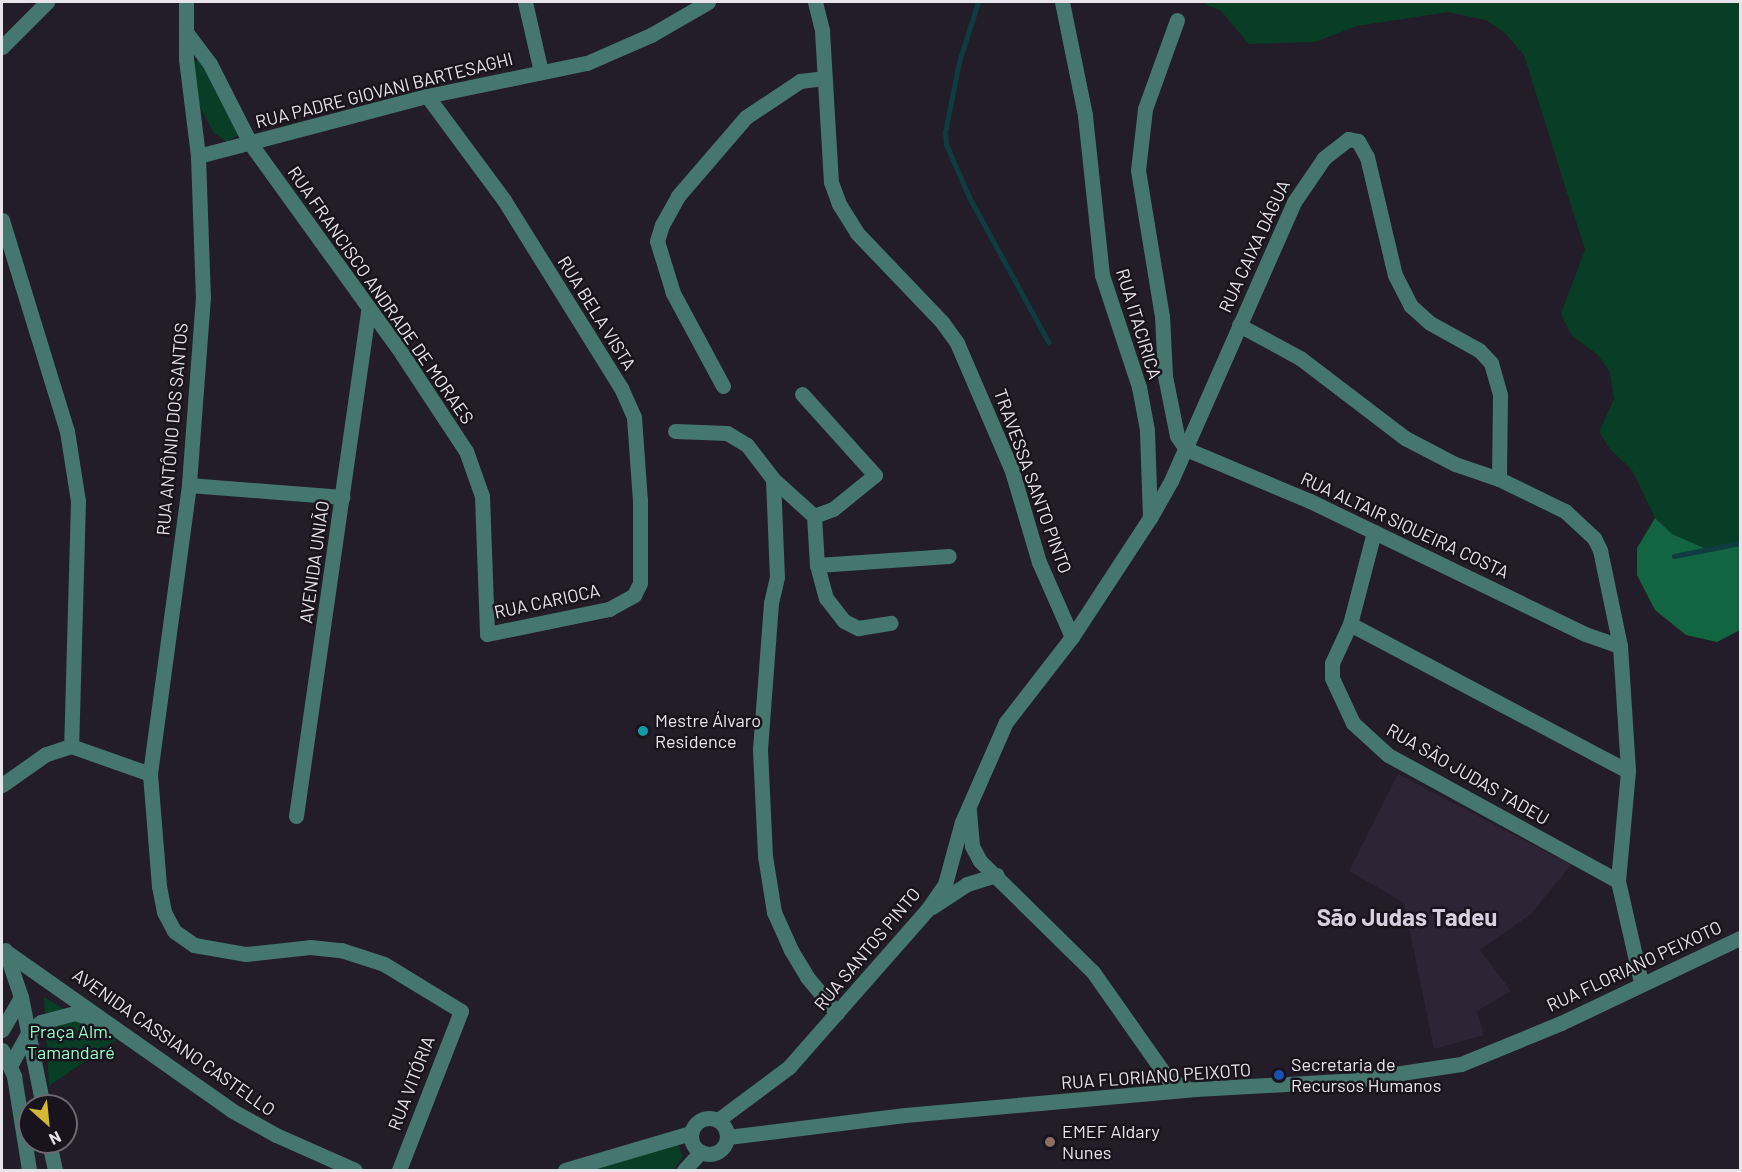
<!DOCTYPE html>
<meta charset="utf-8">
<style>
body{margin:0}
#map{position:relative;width:1742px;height:1172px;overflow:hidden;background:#221d28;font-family:Barlow,sans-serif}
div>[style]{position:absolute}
.built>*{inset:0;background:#2d2435}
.green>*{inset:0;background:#093e26}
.forest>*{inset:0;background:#116540}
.stream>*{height:5px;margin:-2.5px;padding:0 2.5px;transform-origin:2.5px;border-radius:2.5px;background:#0e3c40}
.minor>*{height:15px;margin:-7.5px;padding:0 7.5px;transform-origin:7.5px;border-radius:7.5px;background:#45766f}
.minor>.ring{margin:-7.5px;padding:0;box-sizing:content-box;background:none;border:15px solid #45766f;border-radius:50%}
.dots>*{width:16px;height:16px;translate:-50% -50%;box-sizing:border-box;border:3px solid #19131e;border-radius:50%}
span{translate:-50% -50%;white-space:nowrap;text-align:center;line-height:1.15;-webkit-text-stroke:5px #19131e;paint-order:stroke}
.street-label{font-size:18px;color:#e8e4ec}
.poi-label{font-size:18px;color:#e8e4ec}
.left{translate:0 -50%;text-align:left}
.park-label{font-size:18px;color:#97fbc4}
.district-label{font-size:24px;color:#d7cfdf;font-weight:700}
.frame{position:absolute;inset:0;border:3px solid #e8e4ec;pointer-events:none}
.north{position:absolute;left:18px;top:1094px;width:60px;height:60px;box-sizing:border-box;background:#19131e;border:2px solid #6c6770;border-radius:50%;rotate:153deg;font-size:16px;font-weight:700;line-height:24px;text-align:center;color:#e8e4ec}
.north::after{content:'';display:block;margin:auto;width:21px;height:27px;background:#d3b635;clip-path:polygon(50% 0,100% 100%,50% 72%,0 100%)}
</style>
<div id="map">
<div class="built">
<div style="clip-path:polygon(1398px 774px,1571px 865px,1531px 914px,1480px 950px,1511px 991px,1477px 1011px,1484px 1035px,1434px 1049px,1404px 903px,1349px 871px)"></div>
</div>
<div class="green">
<div style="clip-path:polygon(1201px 2px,1740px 2px,1740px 546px,1704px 548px,1672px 534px,1655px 518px,1632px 470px,1610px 449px,1599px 432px,1614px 399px,1610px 372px,1598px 355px,1572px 336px,1561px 314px,1585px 250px,1524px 55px,1504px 32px,1486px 20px,1448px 12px,1357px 26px,1315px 42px,1249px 44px,1221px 11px)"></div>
<div style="clip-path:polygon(201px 58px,238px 135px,227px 142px,214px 133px,199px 105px,193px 63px)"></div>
<div style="clip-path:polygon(44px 997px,116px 1040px,49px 1086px)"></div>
<div style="clip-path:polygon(676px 1139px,683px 1157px,673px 1170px,595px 1170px)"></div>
</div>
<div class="forest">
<div style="clip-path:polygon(1655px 518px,1672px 534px,1704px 548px,1740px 546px,1740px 630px,1717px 642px,1686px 635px,1655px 610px,1637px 575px,1637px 548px)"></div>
</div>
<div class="stream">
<div style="left:978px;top:2px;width:63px;rotate:107.6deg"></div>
<div style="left:959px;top:62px;width:71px;rotate:101.3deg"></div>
<div style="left:945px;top:132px;width:12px;rotate:85deg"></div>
<div style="left:946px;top:144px;width:58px;rotate:66.5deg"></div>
<div style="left:969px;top:197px;width:166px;rotate:61.3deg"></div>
<div style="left:1674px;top:556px;width:67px;rotate:-11.1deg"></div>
</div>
<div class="minor">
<div style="left:186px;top:2px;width:57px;rotate:90deg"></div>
<div style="left:186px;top:59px;width:98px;rotate:82.9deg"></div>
<div style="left:198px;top:156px;width:141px;rotate:88deg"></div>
<div style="left:203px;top:297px;width:189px;rotate:94.3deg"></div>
<div style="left:189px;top:485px;width:292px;rotate:97.7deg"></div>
<div style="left:150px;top:774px;width:112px;rotate:85.4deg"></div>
<div style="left:159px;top:886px;width:26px;rotate:79deg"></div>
<div style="left:164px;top:912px;width:21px;rotate:62deg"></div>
<div style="left:174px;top:931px;width:24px;rotate:35deg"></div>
<div style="left:194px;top:945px;width:53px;rotate:9.8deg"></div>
<div style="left:246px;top:954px;width:64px;rotate:-6.2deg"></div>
<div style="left:310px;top:947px;width:31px;rotate:6deg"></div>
<div style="left:341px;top:950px;width:45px;rotate:18deg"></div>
<div style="left:384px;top:964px;width:90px;rotate:31.4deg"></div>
<div style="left:461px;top:1011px;width:171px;rotate:111.3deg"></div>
<div style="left:525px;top:2px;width:72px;rotate:77.1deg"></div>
<div style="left:815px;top:2px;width:30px;rotate:76deg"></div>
<div style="left:822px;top:31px;width:151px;rotate:86.6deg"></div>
<div style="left:831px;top:182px;width:23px;rotate:70deg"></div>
<div style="left:839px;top:204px;width:34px;rotate:58deg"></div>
<div style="left:857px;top:233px;width:123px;rotate:46.3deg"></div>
<div style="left:942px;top:322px;width:26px;rotate:54deg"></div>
<div style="left:957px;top:343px;width:139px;rotate:66.7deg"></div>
<div style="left:1012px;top:471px;width:95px;rotate:73.5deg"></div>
<div style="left:1039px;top:562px;width:82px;rotate:66.3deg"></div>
<div style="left:1177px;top:20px;width:95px;rotate:109.8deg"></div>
<div style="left:1145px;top:109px;width:61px;rotate:96.5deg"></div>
<div style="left:1138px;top:170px;width:148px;rotate:80.7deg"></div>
<div style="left:1162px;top:316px;width:60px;rotate:87.1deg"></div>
<div style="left:1165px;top:376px;width:61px;rotate:78.7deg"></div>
<div style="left:1177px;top:436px;width:16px;rotate:55deg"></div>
<div style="left:1186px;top:449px;width:134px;rotate:22.8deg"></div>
<div style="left:1310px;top:501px;width:305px;rotate:25.8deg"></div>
<div style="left:1585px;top:634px;width:37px;rotate:19deg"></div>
<div style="left:186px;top:32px;width:40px;rotate:53deg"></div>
<div style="left:210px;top:64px;width:89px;rotate:63.1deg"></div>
<div style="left:250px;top:143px;width:260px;rotate:54.2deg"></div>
<div style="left:402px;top:354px;width:116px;rotate:56.6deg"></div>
<div style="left:466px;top:451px;width:48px;rotate:70.4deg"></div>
<div style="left:482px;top:496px;width:138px;rotate:87.9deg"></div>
<div style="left:487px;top:634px;width:125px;rotate:-11.6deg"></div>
<div style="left:609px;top:609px;width:29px;rotate:-29deg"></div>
<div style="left:634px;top:595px;width:13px;rotate:-63deg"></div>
<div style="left:640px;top:583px;width:82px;rotate:-90deg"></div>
<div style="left:640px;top:501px;width:84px;rotate:-94.1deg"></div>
<div style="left:634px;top:417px;width:32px;rotate:-114deg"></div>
<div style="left:621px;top:388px;width:221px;rotate:-121.9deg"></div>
<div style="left:504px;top:200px;width:129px;rotate:-126.5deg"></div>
<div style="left:2px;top:47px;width:64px;rotate:-45deg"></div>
<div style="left:198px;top:156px;width:237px;rotate:-14.7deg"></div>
<div style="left:427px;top:96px;width:163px;rotate:-11.7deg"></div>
<div style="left:587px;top:63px;width:70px;rotate:-23.6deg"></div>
<div style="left:651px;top:35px;width:66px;rotate:-30.1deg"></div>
<div style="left:2px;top:220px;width:221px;rotate:72.9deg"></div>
<div style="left:67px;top:431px;width:71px;rotate:81.1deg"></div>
<div style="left:78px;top:501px;width:245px;rotate:91.6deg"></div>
<div style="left:71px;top:746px;width:26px;rotate:162deg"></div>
<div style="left:46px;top:754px;width:54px;rotate:144.8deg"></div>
<div style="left:1239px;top:325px;width:69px;rotate:28.4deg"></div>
<div style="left:1300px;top:358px;width:132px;rotate:37.3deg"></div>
<div style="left:1405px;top:438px;width:56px;rotate:27.5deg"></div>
<div style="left:1455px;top:464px;width:46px;rotate:18.8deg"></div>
<div style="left:1499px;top:479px;width:73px;rotate:25.9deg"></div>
<div style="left:1565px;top:511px;width:40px;rotate:43deg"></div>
<div style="left:1594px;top:538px;width:13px;rotate:63deg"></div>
<div style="left:1600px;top:550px;width:98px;rotate:78.2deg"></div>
<div style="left:1620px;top:646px;width:125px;rotate:86.3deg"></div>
<div style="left:1628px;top:771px;width:110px;rotate:95.2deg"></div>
<div style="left:1618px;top:881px;width:104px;rotate:77.2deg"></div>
<div style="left:723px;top:386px;width:106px;rotate:-118.3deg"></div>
<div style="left:673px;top:293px;width:54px;rotate:-107.1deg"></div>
<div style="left:657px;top:241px;width:17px;rotate:-73deg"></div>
<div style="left:662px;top:225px;width:33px;rotate:-61deg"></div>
<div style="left:678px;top:196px;width:104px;rotate:-49.3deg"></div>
<div style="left:746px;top:117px;width:65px;rotate:-33.7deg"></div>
<div style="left:800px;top:81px;width:24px;rotate:-7deg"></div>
<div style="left:802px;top:394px;width:109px;rotate:48deg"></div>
<div style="left:875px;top:475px;width:54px;rotate:141deg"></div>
<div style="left:833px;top:509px;width:20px;rotate:160deg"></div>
<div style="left:675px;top:431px;width:52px;rotate:2.2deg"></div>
<div style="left:727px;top:433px;width:23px;rotate:31deg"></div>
<div style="left:747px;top:445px;width:43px;rotate:52.6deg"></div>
<div style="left:773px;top:479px;width:55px;rotate:42.1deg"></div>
<div style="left:814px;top:516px;width:49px;rotate:86.5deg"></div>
<div style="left:817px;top:565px;width:34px;rotate:75deg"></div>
<div style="left:826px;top:598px;width:29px;rotate:52deg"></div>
<div style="left:844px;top:621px;width:16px;rotate:27deg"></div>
<div style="left:858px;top:628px;width:33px;rotate:-9deg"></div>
<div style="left:773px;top:479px;width:98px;rotate:87.7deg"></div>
<div style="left:777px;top:577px;width:27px;rotate:103deg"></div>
<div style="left:771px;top:603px;width:147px;rotate:94.3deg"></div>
<div style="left:760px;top:750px;width:106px;rotate:87.3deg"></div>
<div style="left:765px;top:856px;width:57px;rotate:80.9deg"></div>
<div style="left:774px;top:912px;width:42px;rotate:65.9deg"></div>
<div style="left:791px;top:950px;width:31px;rotate:59deg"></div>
<div style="left:807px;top:977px;width:47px;rotate:50.2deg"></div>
<div style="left:189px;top:485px;width:154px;rotate:4.5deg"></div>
<div style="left:1150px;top:518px;width:43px;rotate:-60.4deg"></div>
<div style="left:1171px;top:481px;width:305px;rotate:-66.2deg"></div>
<div style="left:1294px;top:202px;width:53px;rotate:-55.7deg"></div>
<div style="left:1324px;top:158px;width:31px;rotate:-38deg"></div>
<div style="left:1348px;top:139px;width:10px;rotate:11deg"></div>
<div style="left:1358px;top:141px;width:18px;rotate:61deg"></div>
<div style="left:1367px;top:157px;width:121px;rotate:76.7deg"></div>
<div style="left:1395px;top:275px;width:35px;rotate:63deg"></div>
<div style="left:1411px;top:306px;width:25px;rotate:42deg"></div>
<div style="left:1430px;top:323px;width:56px;rotate:28.9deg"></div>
<div style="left:1479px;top:350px;width:18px;rotate:47deg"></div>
<div style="left:1491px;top:363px;width:33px;rotate:74deg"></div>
<div style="left:1500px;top:395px;width:84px;rotate:90.7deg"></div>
<div style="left:1374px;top:532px;width:95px;rotate:104.6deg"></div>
<div style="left:1350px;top:624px;width:43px;rotate:114.8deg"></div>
<div style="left:1332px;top:663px;width:15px;rotate:90deg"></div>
<div style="left:1332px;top:678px;width:50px;rotate:65deg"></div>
<div style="left:1353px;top:723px;width:47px;rotate:42.4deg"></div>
<div style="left:1388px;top:755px;width:262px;rotate:28.7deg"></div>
<div style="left:817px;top:565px;width:132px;rotate:-3.9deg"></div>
<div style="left:1350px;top:624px;width:314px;rotate:27.9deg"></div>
<div style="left:71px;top:746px;width:84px;rotate:19.5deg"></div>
<div style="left:969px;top:811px;width:35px;rotate:85deg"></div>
<div style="left:972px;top:846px;width:17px;rotate:62deg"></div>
<div style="left:980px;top:861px;width:158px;rotate:44.5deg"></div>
<div style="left:1093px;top:972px;width:132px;rotate:54.9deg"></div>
<div style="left:1169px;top:1080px;width:20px;rotate:24deg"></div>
<div style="left:296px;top:816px;width:509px;rotate:-81.87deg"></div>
<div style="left:932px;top:907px;width:42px;rotate:-33.3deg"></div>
<div style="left:967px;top:884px;width:31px;rotate:-17deg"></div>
<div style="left:5px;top:950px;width:50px;rotate:71.2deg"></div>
<div style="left:21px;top:997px;width:111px;rotate:78.6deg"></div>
<div style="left:8px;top:953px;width:273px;rotate:35.1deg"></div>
<div style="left:231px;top:1110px;width:51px;rotate:29.1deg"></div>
<div style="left:276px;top:1135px;width:86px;rotate:23.9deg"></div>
<div style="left:2px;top:1030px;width:38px;rotate:-60deg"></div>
<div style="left:2px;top:1050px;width:29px;rotate:65deg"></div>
<div style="left:14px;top:1076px;width:95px;rotate:80.9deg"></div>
<div style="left:11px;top:1064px;width:37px;rotate:-61deg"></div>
<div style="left:29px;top:1032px;width:16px;rotate:-40deg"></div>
<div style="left:41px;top:1022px;width:35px;rotate:-15deg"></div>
<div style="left:75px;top:1013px;width:23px;rotate:18deg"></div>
<div class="ring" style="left:691px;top:1118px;width:21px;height:21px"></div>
<div style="left:718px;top:1120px;width:89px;rotate:-36.7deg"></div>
<div style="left:789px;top:1067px;width:209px;rotate:-48.7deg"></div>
<div style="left:927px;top:910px;width:32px;rotate:-55deg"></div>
<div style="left:945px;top:884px;width:64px;rotate:-74.7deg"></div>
<div style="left:962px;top:822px;width:109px;rotate:-66.3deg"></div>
<div style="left:1006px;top:722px;width:108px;rotate:-52.2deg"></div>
<div style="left:1072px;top:637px;width:142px;rotate:-56.8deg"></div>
<div style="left:1150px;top:518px;width:88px;rotate:-92deg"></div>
<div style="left:1147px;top:430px;width:44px;rotate:-100.5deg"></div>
<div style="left:1139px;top:387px;width:118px;rotate:-108.3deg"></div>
<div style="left:1102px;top:275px;width:161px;rotate:-96.1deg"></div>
<div style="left:1085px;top:115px;width:115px;rotate:-101.5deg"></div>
<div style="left:728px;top:1137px;width:178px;rotate:-7.1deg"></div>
<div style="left:905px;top:1115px;width:292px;rotate:-5.1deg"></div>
<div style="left:1196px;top:1089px;width:159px;rotate:-3.2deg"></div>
<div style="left:1355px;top:1080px;width:107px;rotate:-8.6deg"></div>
<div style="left:1461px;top:1064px;width:108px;rotate:-22.3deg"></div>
<div style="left:1561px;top:1023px;width:198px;rotate:-25.4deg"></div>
<div style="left:49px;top:1142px;width:29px;rotate:78deg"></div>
<div style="left:565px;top:1170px;width:131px;rotate:-16.4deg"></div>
<div style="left:684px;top:1170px;width:25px;rotate:-47deg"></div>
</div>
<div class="dots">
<div style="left:643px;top:731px;background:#0f9aa8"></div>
<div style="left:1279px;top:1075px;background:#1a4fb4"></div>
<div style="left:1050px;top:1142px;background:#8d6e63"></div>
</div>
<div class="street-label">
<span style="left:384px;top:90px;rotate:-14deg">RUA PADRE GIOVANI BARTESAGHI</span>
<span style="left:1254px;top:246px;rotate:-65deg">RUA CAIXA DÁGUA</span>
<span style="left:381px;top:295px;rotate:55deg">RUA FRANCISCO ANDRADE DE MORAES</span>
<span style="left:597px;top:313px;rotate:58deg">RUA BELA VISTA</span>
<span style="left:1139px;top:324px;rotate:73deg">RUA ITACIRICA</span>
<span style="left:172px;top:429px;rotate:-85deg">RUA ANTÔNIO DOS SANTOS</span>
<span style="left:1033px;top:481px;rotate:70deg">TRAVESSA SANTO PINTO</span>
<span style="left:1405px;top:525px;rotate:25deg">RUA ALTAIR SIQUEIRA COSTA</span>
<span style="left:314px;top:562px;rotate:-82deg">AVENIDA UNIÃO</span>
<span style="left:547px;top:601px;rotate:-12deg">RUA CARIOCA</span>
<span style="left:1468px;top:774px;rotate:30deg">RUA SÃO JUDAS TADEU</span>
<span style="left:867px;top:949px;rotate:-50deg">RUA SANTOS PINTO</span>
<span style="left:1634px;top:966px;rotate:-25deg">RUA FLORIANO PEIXOTO</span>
<span style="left:174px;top:1042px;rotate:35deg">AVENIDA CASSIANO CASTELLO</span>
<span style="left:1156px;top:1076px;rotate:-4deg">RUA FLORIANO PEIXOTO</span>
<span style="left:411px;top:1083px;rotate:-69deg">RUA VITÓRIA</span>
</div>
<div class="poi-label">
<span class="left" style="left:655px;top:731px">Mestre Álvaro<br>Residence</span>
<span class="left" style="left:1291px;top:1075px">Secretaria de<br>Recursos Humanos</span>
<span class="left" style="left:1062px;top:1142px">EMEF Aldary<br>Nunes</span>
</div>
<div class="park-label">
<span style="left:71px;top:1042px">Praça Alm.<br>Tamandaré</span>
</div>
<div class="district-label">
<span style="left:1407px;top:917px">São Judas Tadeu</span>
</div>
<div class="frame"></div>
<div class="north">N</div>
</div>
